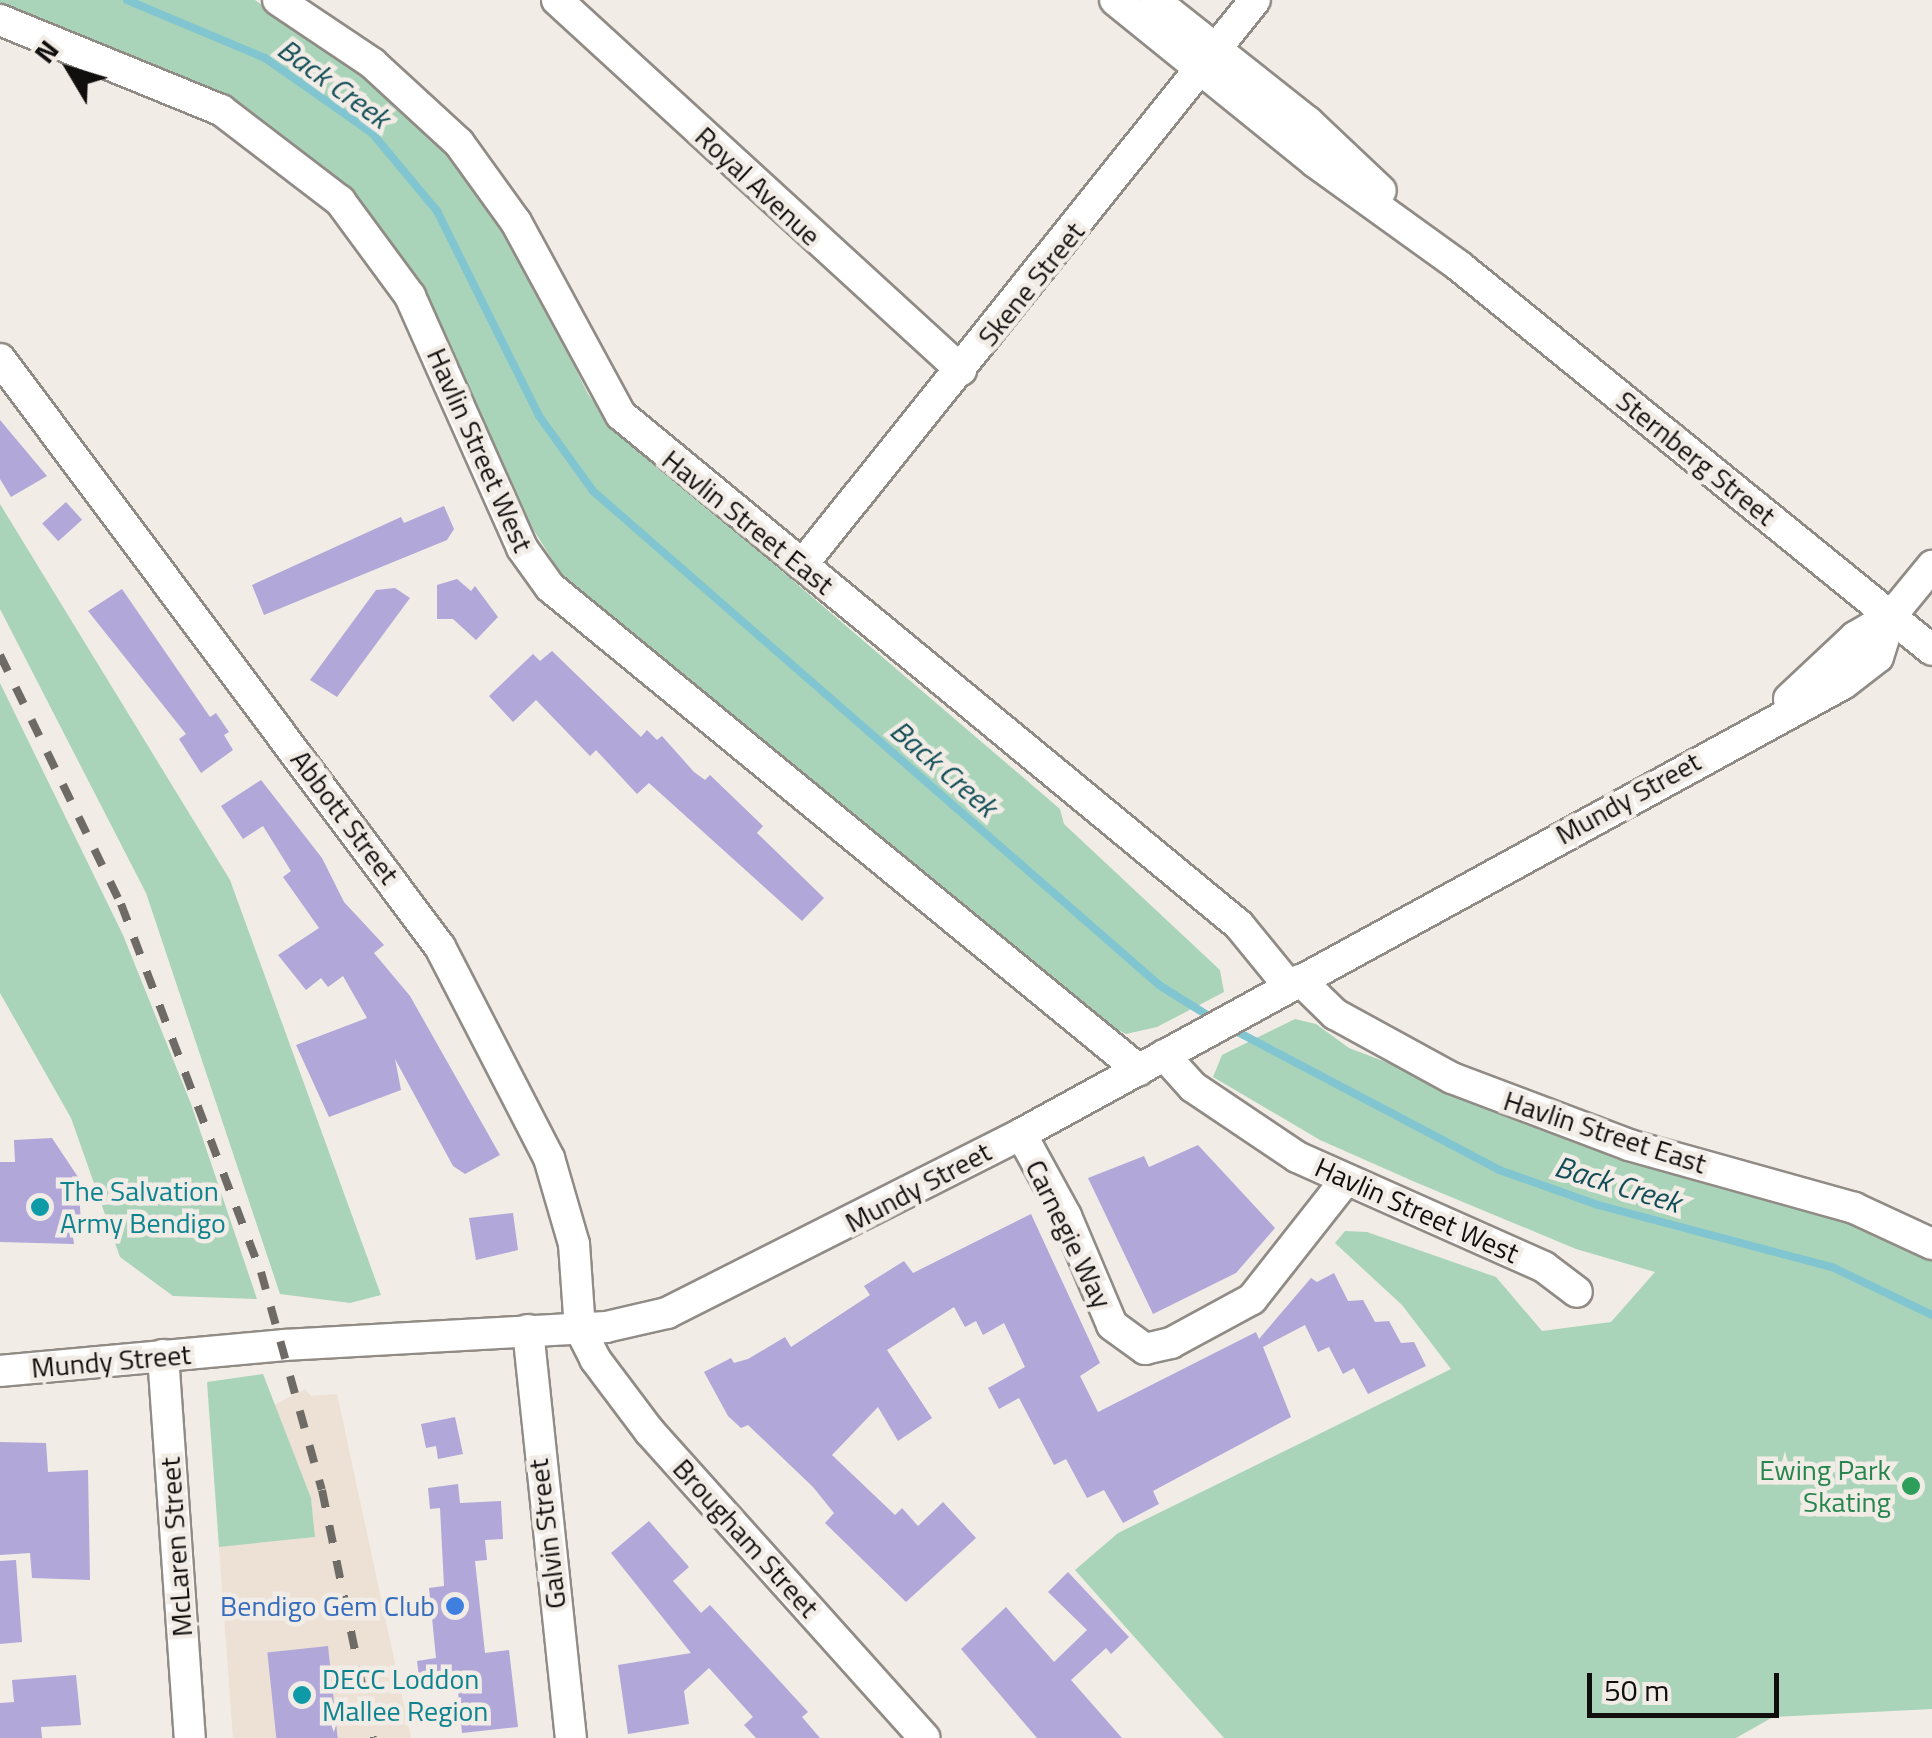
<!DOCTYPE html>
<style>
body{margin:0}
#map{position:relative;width:1932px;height:1738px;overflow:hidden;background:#f2ece6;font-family:"Titillium Web",sans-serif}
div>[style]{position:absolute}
.built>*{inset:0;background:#ede0d5}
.green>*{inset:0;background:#a9d4ba}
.stream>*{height:8px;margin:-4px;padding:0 4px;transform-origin:4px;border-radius:4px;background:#81c5d1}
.building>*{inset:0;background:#b1a7d8;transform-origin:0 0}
.roads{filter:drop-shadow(2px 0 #918b86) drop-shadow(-2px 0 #918b86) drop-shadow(0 2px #918b86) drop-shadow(0 -2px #918b86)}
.minor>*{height:30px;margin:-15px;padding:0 15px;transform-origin:15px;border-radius:15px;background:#fff}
.rail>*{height:8px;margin-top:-4px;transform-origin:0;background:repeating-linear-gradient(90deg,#6e6b67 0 18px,transparent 0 36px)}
.dots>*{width:28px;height:28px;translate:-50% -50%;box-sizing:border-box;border:5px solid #f2ece6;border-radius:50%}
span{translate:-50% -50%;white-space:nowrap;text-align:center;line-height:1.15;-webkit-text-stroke:9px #f2ece6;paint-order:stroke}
.street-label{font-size:28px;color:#110f0e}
.culture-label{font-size:28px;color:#0d838f}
.left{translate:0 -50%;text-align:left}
.leisure-label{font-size:28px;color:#27864d}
.right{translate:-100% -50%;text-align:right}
.shop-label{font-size:28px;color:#366cbe}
.water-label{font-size:30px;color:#134e58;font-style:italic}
.north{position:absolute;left:20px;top:20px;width:100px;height:100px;-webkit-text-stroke:8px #f2ece6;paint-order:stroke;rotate:308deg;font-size:28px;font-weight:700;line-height:40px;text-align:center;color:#110f0e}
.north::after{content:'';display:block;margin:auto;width:35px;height:45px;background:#110f0e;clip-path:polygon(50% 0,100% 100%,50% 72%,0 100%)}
.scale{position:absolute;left:1587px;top:1673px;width:192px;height:45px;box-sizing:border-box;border:5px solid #110f0e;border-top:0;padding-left:12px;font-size:30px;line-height:35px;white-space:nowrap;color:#110f0e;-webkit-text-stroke:8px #f2ece6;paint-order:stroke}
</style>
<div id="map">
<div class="built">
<div style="clip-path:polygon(305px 1389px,311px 1396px,337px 1394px,411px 1738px,233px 1738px,219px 1547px,315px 1537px,311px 1498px,274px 1405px)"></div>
</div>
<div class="green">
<div style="clip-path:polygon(0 0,255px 0,428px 124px,506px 228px,588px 394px,609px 423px,1060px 809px,1064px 824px,1220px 970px,1224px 992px,1157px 1027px,1126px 1034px,1112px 1027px,561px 574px,510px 492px,427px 295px,354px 194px,237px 104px,0 7px)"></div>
<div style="clip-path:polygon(0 504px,230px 880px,381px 1295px,350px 1303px,280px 1294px,146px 893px,0 609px)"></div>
<div style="clip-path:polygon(0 683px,123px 935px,191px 1104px,257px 1299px,173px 1296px,120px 1257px,71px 1118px,0 993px)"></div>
<div style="clip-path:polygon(1295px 1019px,1316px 1024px,1349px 1048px,1604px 1145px,1837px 1211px,1932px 1251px,1932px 1709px,1773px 1717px,1736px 1738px,1224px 1738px,1075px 1570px,1118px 1533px,1451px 1369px,1402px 1305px,1335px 1243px,1345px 1231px,1367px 1232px,1496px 1277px,1542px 1331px,1611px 1322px,1655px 1272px,1576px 1249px,1415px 1182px,1320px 1140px,1213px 1077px,1222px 1055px)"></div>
<div style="clip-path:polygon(263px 1374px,311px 1498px,315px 1537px,219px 1547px,207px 1382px)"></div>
</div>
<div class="stream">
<div style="left:127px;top:0;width:150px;rotate:22.8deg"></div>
<div style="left:265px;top:58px;width:131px;rotate:35deg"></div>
<div style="left:372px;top:133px;width:102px;rotate:50.2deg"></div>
<div style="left:437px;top:211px;width:229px;rotate:63.5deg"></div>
<div style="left:539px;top:416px;width:92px;rotate:54.2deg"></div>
<div style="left:593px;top:491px;width:751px;rotate:41.11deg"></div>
<div style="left:1159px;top:985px;width:66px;rotate:32deg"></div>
<div style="left:1232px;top:1029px;width:302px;rotate:27.8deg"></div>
<div style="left:1499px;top:1170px;width:105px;rotate:19.5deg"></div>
<div style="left:1598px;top:1205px;width:244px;rotate:14.9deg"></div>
<div style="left:1834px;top:1268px;width:109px;rotate:25.6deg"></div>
</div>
<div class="building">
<div style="clip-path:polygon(0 420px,47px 476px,11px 497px,0 479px)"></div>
<div style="left:66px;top:502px;width:24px;height:32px;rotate:48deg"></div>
<div style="clip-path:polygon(444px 506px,454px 529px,447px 540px,264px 615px,252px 585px,401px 517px,404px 523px)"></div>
<div style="clip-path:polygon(457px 579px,471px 591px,475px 586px,498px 617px,476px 640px,453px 619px,437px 619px,437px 585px)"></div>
<div style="clip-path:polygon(395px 588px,410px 598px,337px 697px,310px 680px,376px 590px)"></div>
<div style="clip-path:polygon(122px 589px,210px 717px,216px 713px,229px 732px,224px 735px,233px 750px,201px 773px,179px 739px,186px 734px,88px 611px)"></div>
<div style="clip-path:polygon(552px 651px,641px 737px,647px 730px,657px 740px,662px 736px,694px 772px,705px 780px,710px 775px,763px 826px,757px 833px,824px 898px,802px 921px,649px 783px,637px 794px,596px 750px,590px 756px,536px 700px,513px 722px,489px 696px,533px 654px,540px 661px)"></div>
<div style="clip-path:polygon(261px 780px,322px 858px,344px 902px,384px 945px,374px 953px,410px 996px,500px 1155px,465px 1174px,453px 1166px,395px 1059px,401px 1090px,329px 1117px,296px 1045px,367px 1018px,343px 976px,328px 987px,321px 978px,306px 990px,278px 955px,319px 928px,283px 877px,291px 871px,263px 826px,243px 839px,221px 806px)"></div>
<div style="clip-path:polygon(52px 1138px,78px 1177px,82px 1237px,73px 1237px,74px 1244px,0 1242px,0 1162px,15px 1162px,14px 1140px)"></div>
<div style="clip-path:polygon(1198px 1145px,1275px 1228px,1236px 1273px,1153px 1314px,1088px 1178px,1144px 1156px,1149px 1167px)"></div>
<div style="clip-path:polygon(513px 1213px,518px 1250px,476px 1260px,469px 1218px)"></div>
<div style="clip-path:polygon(1031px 1214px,1100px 1363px,1080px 1376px,1098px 1412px,1256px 1332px,1259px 1339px,1311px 1278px,1317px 1282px,1334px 1273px,1348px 1301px,1363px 1300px,1375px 1322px,1389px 1321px,1401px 1343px,1414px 1342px,1426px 1366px,1368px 1394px,1354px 1368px,1343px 1374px,1329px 1347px,1318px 1352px,1305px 1325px,1263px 1347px,1291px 1417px,1153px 1491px,1159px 1504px,1123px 1523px,1104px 1490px,1087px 1498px,1066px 1459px,1054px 1465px,1019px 1398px,999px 1409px,988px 1388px,1025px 1367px,1004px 1323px,983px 1335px,976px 1321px,965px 1327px,954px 1307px,887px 1350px,932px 1418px,898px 1441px,878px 1407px,832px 1455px,895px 1515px,902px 1508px,918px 1526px,943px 1502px,976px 1538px,906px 1602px,825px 1523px,834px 1513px,813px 1487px,748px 1425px,741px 1428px,728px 1416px,704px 1372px,731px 1358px,734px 1363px,748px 1359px,785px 1337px,791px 1347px,870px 1295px,864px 1286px,904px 1261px,913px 1273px)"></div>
<div style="clip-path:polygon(455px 1417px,463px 1454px,438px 1459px,436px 1446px,426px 1448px,421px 1424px)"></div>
<div style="clip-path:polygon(0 1442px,46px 1443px,48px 1472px,88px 1470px,90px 1580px,32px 1578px,30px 1553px,0 1555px)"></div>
<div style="clip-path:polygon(458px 1484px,460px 1503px,501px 1501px,503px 1539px,485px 1540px,487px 1560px,475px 1561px,485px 1653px,509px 1650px,518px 1727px,462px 1733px,457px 1681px,420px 1686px,417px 1661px,436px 1658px,429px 1588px,444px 1586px,440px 1508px,430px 1509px,428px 1488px)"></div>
<div style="clip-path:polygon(649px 1521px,689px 1567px,673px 1581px,701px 1613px,710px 1605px,808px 1712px,802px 1717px,820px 1738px,756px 1738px,744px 1725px,753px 1717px,709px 1668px,684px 1691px,689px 1724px,628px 1734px,618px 1665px,691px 1653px,611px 1553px)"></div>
<div style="clip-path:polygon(16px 1560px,22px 1642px,0 1644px,0 1561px)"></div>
<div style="clip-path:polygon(1068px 1572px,1129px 1637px,1111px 1654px,1106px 1648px,1071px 1680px,1122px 1738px,1037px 1738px,961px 1649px,1006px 1607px,1054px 1662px,1087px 1630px,1048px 1592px)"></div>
<div style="left:328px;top:1646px;width:93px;height:61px;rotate:84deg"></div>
<div style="clip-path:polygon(76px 1675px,81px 1725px,41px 1727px,42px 1738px,0 1738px,0 1703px,14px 1702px,12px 1680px)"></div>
</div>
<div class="roads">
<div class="minor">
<div style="left:278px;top:0;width:113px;rotate:33.8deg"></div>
<div style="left:372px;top:63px;width:118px;rotate:42.6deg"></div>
<div style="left:459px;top:143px;width:97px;rotate:54.2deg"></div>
<div style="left:516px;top:222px;width:220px;rotate:61.5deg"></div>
<div style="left:621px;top:415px;width:801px;rotate:39.53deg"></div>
<div style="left:1239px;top:925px;width:79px;rotate:50.7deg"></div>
<div style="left:557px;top:0;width:548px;rotate:42.48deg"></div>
<div style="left:1115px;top:0;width:257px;rotate:39deg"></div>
<div style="left:1315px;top:162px;width:178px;rotate:35.8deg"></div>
<div style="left:1459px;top:266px;width:609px;rotate:39.07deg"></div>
<div style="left:1154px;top:0;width:196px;rotate:38.4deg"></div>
<div style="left:1308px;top:122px;width:100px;rotate:43.4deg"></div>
<div style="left:0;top:20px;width:239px;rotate:22.2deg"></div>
<div style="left:221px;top:110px;width:150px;rotate:37.4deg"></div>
<div style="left:340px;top:201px;width:118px;rotate:53.6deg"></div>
<div style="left:410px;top:296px;width:276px;rotate:66deg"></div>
<div style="left:522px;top:548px;width:48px;rotate:54.3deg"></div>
<div style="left:550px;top:587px;width:762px;rotate:39.35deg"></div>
<div style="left:0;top:359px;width:734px;rotate:53.19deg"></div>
<div style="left:440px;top:947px;width:237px;rotate:62.7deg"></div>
<div style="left:549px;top:1158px;width:90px;rotate:73.8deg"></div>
<div style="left:574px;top:1244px;width:85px;rotate:86deg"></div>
<div style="left:580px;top:1329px;width:34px;rotate:63deg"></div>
<div style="left:595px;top:1359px;width:91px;rotate:53deg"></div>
<div style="left:650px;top:1432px;width:411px;rotate:48.1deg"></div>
<div style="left:802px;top:565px;width:724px;rotate:-51.28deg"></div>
<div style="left:1789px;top:699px;width:91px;rotate:-43.2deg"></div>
<div style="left:1855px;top:637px;width:42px;rotate:-30.3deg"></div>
<div style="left:1891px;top:616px;width:65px;rotate:-50.6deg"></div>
<div style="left:1300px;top:980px;width:49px;rotate:44.2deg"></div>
<div style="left:1335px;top:1014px;width:133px;rotate:28.7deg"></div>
<div style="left:1452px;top:1078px;width:189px;rotate:20.7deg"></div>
<div style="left:1629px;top:1145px;width:234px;rotate:15.6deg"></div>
<div style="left:1854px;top:1208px;width:86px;rotate:24.8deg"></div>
<div style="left:1164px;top:1055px;width:43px;rotate:47.8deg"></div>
<div style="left:1193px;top:1087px;width:125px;rotate:33.9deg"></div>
<div style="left:1297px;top:1157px;width:270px;rotate:24deg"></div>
<div style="left:1544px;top:1267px;width:41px;rotate:37.1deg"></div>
<div style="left:1021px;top:1134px;width:94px;rotate:61.2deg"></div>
<div style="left:1066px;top:1216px;width:118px;rotate:67.1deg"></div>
<div style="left:1112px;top:1325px;width:41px;rotate:36deg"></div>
<div style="left:1145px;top:1349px;width:27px;rotate:-13deg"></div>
<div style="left:1171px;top:1343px;width:92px;rotate:-28.5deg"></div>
<div style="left:1252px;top:1299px;width:149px;rotate:-51.8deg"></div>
<div style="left:528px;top:1330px;width:410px;rotate:84deg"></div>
<div style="left:163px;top:1355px;width:384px;rotate:86deg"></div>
<div style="left:0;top:1371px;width:285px;rotate:-5.2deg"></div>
<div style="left:284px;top:1345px;width:323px;rotate:-3.2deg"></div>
<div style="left:606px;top:1327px;width:63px;rotate:-12.9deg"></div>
<div style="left:667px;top:1313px;width:397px;rotate:-26.8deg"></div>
<div style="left:1021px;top:1134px;width:937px;rotate:-28.7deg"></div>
<div style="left:1843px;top:684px;width:44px;rotate:-37.6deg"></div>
<div style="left:1878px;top:657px;width:43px;rotate:-72.4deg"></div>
</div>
</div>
<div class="rail">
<div style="left:0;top:655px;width:277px;rotate:64.1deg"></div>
<div style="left:121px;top:904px;width:394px;rotate:69.2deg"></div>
<div style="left:261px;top:1272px;width:226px;rotate:74.4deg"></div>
<div style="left:322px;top:1490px;width:253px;rotate:78.4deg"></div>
</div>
<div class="dots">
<div style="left:40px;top:1207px;background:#0f9aa8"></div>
<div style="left:1911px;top:1486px;background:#2e9e5b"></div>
<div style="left:455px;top:1606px;background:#3f7fe0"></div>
<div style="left:302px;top:1695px;background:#0f9aa8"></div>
</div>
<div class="street-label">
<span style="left:758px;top:186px;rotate:43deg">Royal Avenue</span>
<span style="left:1031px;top:284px;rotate:-51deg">Skene Street</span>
<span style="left:480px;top:450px;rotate:66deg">Havlin Street West</span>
<span style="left:1696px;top:458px;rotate:39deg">Sternberg Street</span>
<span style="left:748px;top:522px;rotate:39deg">Havlin Street East</span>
<span style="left:1628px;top:798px;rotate:-29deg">Mundy Street</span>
<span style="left:345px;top:817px;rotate:53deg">Abbott Street</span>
<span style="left:1605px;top:1132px;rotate:18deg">Havlin Street East</span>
<span style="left:918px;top:1187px;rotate:-28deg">Mundy Street</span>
<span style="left:1417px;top:1210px;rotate:24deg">Havlin Street West</span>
<span style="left:1069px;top:1234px;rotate:64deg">Carnegie Way</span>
<span style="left:111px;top:1361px;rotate:-5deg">Mundy Street</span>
<span style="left:547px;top:1534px;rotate:-97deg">Galvin Street</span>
<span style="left:746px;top:1538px;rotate:48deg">Brougham Street</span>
<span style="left:176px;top:1547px;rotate:-94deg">McLaren Street</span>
</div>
<div class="culture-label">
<span class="left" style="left:60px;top:1207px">The Salvation<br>Army Bendigo</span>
<span class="left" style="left:322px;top:1695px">DECC Loddon<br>Mallee Region</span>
</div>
<div class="leisure-label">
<span class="right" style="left:1891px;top:1486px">Ewing Park<br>Skating</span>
</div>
<div class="shop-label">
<span class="right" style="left:435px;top:1606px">Bendigo Gem Club</span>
</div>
<div class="water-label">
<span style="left:334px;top:83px;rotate:36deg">Back Creek</span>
<span style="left:944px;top:768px;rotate:41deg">Back Creek</span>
<span style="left:1618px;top:1184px;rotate:17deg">Back Creek</span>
</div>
<div class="north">N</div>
<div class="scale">50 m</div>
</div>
